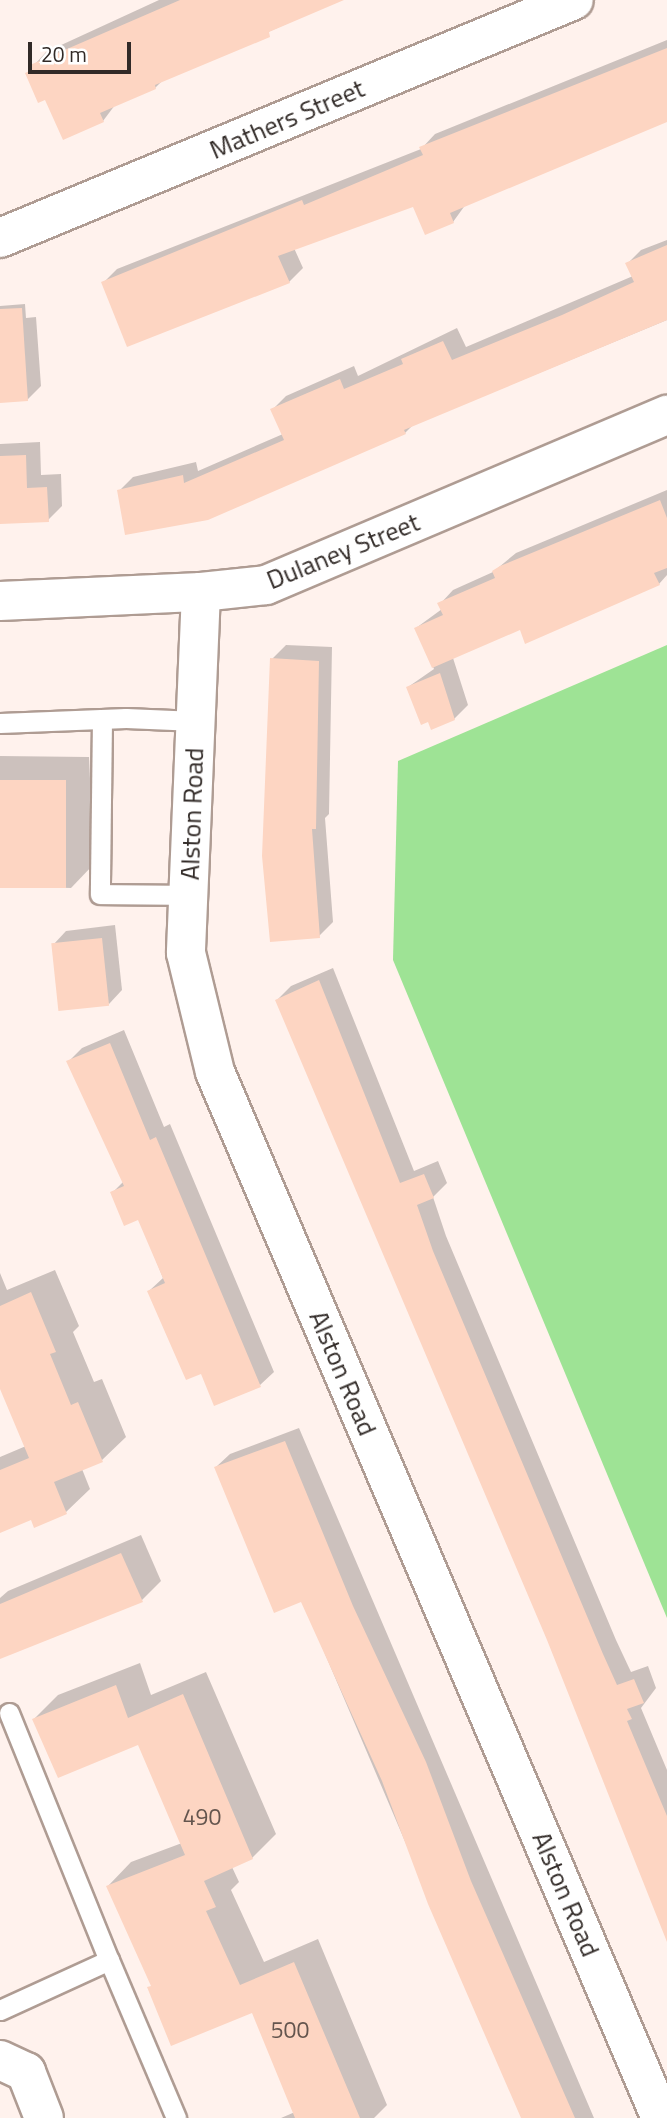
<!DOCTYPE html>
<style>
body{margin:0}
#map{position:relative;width:667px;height:2118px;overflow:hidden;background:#fff2ed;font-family:"Titillium Web",sans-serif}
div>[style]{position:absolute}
.green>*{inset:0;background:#9ee395}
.shadow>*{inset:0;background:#0003}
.building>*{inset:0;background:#fdd5c2;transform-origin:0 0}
.roads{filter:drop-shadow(2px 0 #af9c93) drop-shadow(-2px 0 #af9c93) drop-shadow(0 2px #af9c93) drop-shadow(0 -2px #af9c93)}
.service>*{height:19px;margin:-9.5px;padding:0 9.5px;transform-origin:9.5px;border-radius:9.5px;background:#fff}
.minor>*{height:38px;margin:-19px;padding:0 19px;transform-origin:19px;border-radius:19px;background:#fff}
.secondary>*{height:38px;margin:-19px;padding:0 19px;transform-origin:19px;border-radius:19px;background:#fff}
span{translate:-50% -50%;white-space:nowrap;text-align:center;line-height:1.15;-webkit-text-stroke:7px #fff;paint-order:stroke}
.number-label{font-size:23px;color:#64554e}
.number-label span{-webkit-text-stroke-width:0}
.street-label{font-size:26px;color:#312a27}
.scale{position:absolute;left:28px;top:42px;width:103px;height:32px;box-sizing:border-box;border:4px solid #312a27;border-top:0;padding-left:9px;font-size:21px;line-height:24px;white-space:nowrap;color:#312a27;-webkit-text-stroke:5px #fff;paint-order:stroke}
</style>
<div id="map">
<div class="green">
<div style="clip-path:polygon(667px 645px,667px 1618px,393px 960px,398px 761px)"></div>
</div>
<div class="shadow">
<div style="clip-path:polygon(159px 0,340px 0,165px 78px,155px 88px,115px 105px,103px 121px,46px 97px,27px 73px,46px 52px)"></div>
<div style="clip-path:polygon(667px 40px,667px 121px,466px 204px,453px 222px,414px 204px,294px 248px,303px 268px,289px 282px,103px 283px,117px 269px,421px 149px,435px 134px)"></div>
<div style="clip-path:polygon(667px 240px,667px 320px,413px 425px,405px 433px,208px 518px,119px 491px,133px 477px,196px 462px,198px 471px,283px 434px,272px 410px,286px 396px,354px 366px,358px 376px,457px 328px,466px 347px,633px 276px,628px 263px,641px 250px)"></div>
<div style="clip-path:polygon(25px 304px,26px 318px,36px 317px,41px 386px,27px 400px,0 402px,0 306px)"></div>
<div style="clip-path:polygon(40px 442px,41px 475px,61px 474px,62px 506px,48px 520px,0 522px,0 444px)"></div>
<div style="clip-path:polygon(667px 490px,667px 575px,659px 584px,521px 628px,453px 658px,468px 705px,454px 719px,408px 687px,434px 669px,416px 628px,442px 609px,440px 604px,453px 590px,493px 572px,516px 553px)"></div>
<div style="clip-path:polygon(286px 645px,332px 647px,329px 814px,325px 818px,333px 922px,319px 936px,272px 659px)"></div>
<div style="clip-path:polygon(0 756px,89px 757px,94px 864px,71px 888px,0 886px)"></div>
<div style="clip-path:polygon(115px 925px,122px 990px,109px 1004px,53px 945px,66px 931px)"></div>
<div style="clip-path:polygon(333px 968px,414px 1171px,438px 1161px,447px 1183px,433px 1197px,446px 1236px,616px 1640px,631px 1672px,648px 1666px,656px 1688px,641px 1708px,667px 1770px,667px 1922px,277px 1000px,291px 986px)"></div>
<div style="clip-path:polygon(124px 1030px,164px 1127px,170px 1124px,274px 1372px,260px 1385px,149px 1291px,163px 1278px,139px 1218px,112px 1193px,124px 1181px,69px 1061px,82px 1048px)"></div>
<div style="clip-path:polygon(55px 1270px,79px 1326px,73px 1332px,94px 1382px,102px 1379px,126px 1437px,102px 1460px,82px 1469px,90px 1489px,66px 1512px,35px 1526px,32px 1518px,0 1531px,0 1457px,26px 1446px,0 1385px,0 1273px,7px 1290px)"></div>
<div style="clip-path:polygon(299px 1428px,594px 2118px,523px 2118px,302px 1600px,216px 1467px,230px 1454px)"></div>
<div style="clip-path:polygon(141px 1535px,161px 1581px,142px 1600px,0 1638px,0 1598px,8px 1591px)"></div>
<div style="clip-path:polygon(140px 1663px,151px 1695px,206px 1672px,276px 1834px,252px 1858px,232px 1867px,239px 1882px,231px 1890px,264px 1962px,318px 1939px,387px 2105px,374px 2118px,281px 2118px,295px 2112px,252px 2011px,152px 1985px,108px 1886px,131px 1862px,182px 1843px,139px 1742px,34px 1719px,58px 1695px)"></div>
</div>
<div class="building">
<div style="clip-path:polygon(180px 0,344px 0,269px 32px,270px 37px,155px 85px,156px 89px,100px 113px,104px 122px,63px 140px,45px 100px,38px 103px,25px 73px,32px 70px,30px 65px)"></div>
<div style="clip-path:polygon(667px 48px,667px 122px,450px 213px,454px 223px,425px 235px,413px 207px,278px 256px,290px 283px,127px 347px,101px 282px,302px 200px,304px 205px,423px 155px,419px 147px)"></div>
<div style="clip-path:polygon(667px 245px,667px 320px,404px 430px,406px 434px,208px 520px,125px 535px,117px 490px,183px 475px,184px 483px,284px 440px,270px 409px,340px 379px,344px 389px,403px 364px,401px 359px,443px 341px,452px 360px,562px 315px,634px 282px,625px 263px)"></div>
<div style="clip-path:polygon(22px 308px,28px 401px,0 403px,0 309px)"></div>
<div style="clip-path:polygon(26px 455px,27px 488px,47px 487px,49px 522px,0 524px,0 456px)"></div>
<div style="clip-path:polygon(660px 500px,667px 518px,667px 568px,654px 573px,660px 585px,525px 644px,520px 630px,432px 668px,414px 628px,443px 615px,437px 603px,495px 578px,492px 571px,500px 566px)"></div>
<div style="clip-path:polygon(270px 658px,319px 661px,316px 829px,312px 829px,320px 938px,270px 942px,262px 856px)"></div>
<div style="clip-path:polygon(440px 673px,455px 720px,431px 730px,428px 722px,421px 725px,406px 687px)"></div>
<div style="left:0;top:780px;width:66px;height:108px"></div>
<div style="left:102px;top:938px;width:68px;height:51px;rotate:84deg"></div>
<div style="clip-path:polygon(319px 980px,400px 1183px,424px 1174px,434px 1198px,417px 1205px,433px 1251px,603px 1654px,617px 1685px,634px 1679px,644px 1703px,627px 1709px,632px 1719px,627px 1721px,667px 1816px,667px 1942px,547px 1640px,275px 1000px)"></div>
<div style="clip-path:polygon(110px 1043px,150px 1140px,156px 1137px,261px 1387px,214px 1406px,201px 1374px,186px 1380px,147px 1291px,165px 1283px,138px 1220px,124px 1226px,110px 1192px,124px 1186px,66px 1061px)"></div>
<div style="clip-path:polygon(31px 1292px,56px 1352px,50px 1354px,71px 1405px,78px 1402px,103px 1462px,54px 1482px,67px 1514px,34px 1528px,31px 1520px,0 1533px,0 1470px,29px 1458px,0 1389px,0 1306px)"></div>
<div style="clip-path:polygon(285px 1441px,353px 1606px,426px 1762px,471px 1881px,575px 2118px,521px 2118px,428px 1904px,382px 1781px,301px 1602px,274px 1613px,214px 1467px)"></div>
<div style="clip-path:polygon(121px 1553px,143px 1602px,0 1659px,0 1604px)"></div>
<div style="clip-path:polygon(116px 1685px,128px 1718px,183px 1694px,253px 1859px,204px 1881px,216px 1907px,206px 1911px,240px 1985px,294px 1962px,360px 2118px,295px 2118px,252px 2013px,171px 2046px,147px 1987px,151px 1986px,106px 1886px,185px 1855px,138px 1745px,58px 1778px,32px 1719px)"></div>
</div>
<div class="roads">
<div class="service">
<div style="left:102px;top:719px;width:175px;rotate:90.7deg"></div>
<div style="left:100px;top:894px;width:89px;rotate:0.6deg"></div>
<div style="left:0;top:723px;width:126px;rotate:-2.3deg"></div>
<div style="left:126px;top:718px;width:70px;rotate:2.5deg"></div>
<div style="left:9px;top:1713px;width:266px;rotate:68deg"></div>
<div style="left:0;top:2010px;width:120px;rotate:-24.6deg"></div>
<div style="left:109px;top:1960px;width:172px;rotate:67deg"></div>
</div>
<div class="minor">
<div style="left:0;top:238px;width:621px;rotate:-22.52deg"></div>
<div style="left:201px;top:592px;width:361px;rotate:92.4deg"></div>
<div style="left:186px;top:953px;width:122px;rotate:76.3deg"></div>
<div style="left:215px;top:1072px;width:1137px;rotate:66.91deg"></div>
<div style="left:0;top:601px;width:201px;rotate:-2.6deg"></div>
<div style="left:201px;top:592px;width:65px;rotate:-6.1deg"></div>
<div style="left:266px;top:585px;width:436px;rotate:-23deg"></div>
</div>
<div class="secondary">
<div style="left:0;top:2060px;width:29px;rotate:25deg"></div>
<div style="left:26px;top:2072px;width:49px;rotate:68.6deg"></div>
</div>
</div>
<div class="number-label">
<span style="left:202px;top:1817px">490</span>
<span style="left:290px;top:2030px">500</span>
</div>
<div class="street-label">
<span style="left:287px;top:119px;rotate:-23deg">Mathers Street</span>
<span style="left:343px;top:551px;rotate:-22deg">Dulaney Street</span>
<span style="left:192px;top:814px;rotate:-88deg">Alston Road</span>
<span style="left:343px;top:1373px;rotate:67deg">Alston Road</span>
<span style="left:566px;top:1894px;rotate:67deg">Alston Road</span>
</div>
<div class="scale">20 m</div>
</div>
